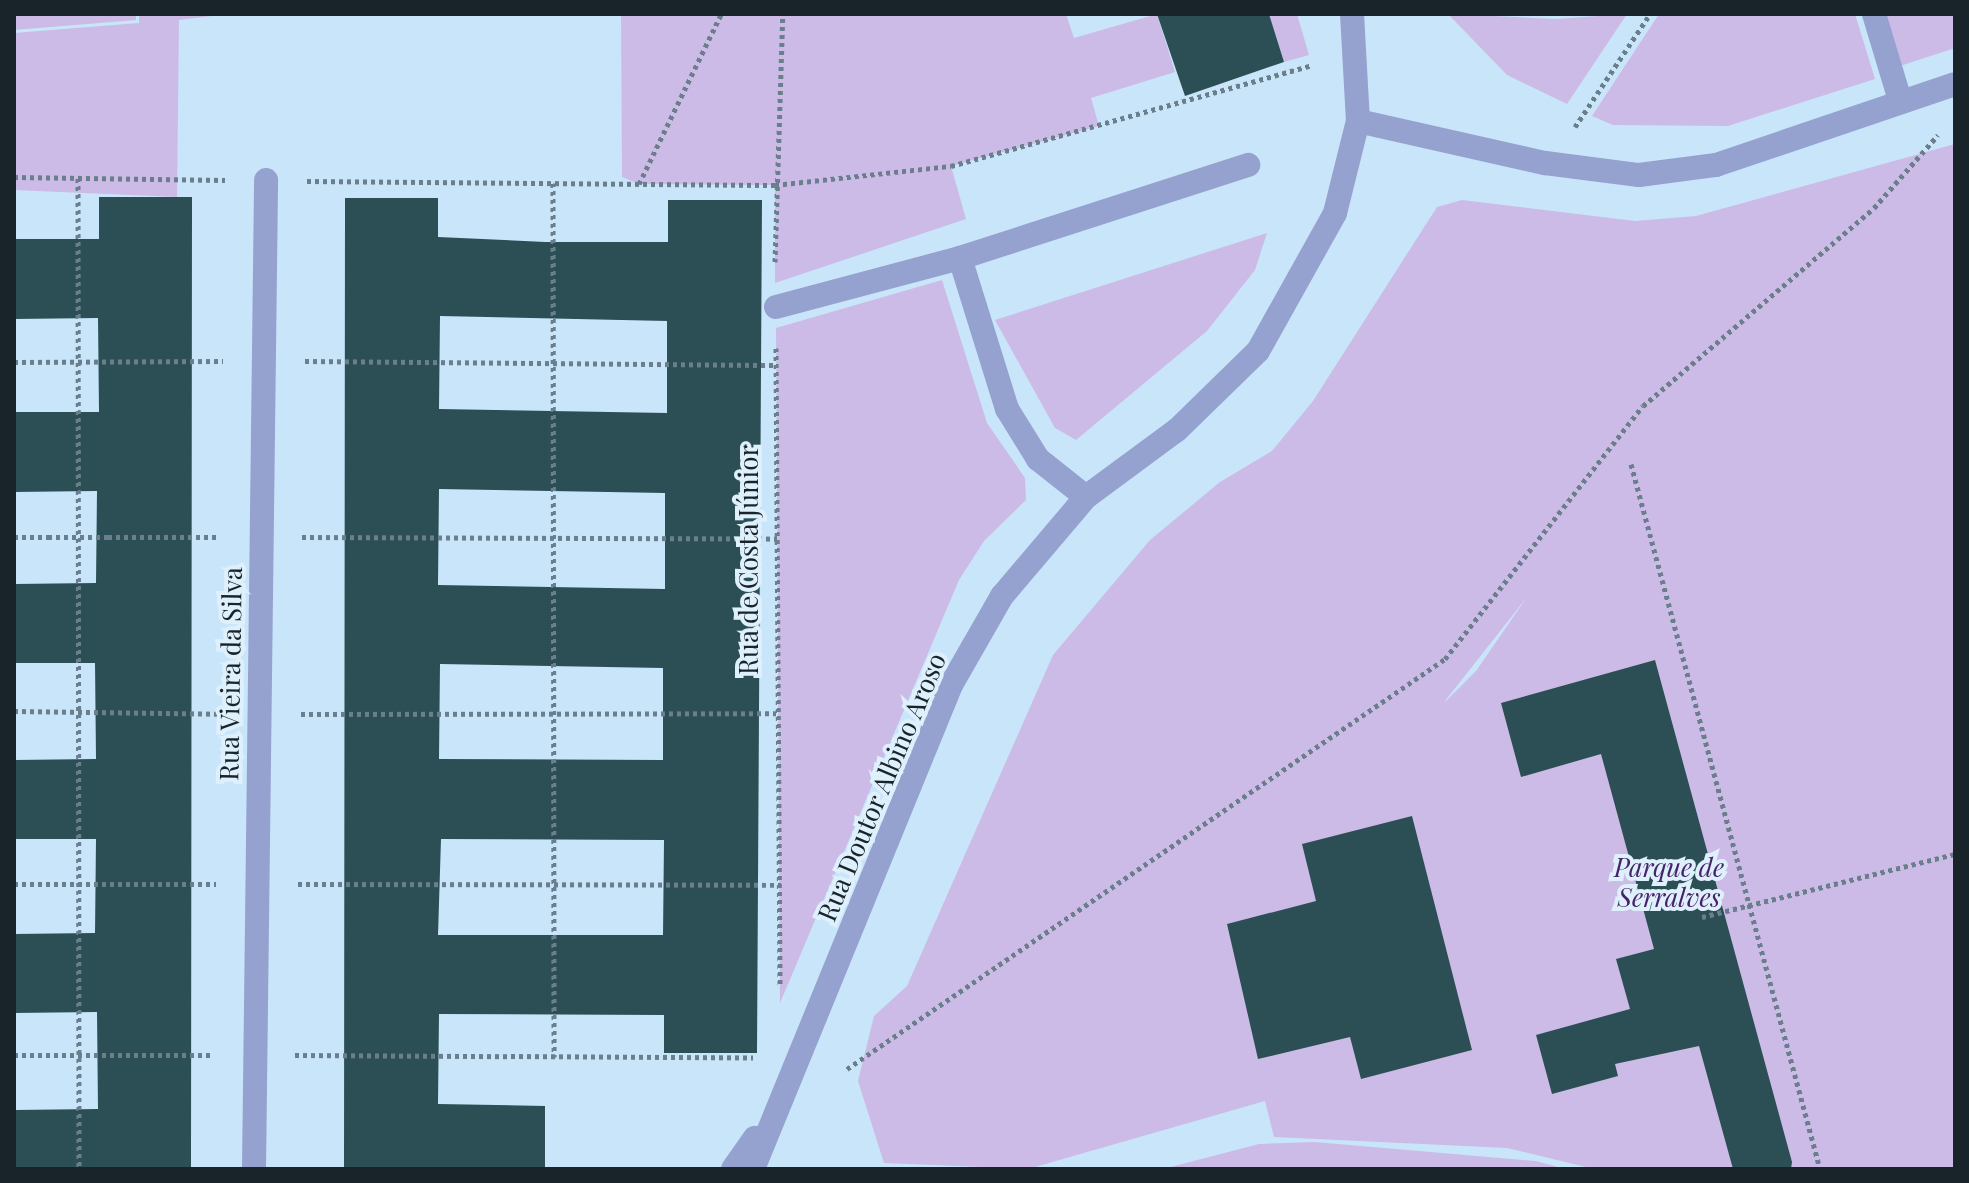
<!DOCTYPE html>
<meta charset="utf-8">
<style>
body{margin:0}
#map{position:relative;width:1969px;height:1183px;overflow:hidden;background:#c9e5fa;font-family:"Playfair Display",serif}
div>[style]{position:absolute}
.green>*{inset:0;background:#ccbbe6}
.building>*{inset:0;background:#2c4f55}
.path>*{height:5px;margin-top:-2.5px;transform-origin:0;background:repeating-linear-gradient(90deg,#6b7e8c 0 4px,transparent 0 8px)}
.service>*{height:24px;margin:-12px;padding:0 12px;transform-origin:12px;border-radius:12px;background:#95a1ce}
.minor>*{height:24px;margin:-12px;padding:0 12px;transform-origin:12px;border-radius:12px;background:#95a1ce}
.tertiary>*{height:24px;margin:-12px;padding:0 12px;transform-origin:12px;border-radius:12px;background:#95a1ce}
.path-bridge>*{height:5px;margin-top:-2.5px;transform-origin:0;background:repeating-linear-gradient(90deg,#6b7e8c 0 4px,transparent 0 8px)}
span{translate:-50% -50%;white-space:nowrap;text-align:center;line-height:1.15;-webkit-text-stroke:8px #dff0fd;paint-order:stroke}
.street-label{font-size:26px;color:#18232a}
.park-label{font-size:26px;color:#462269;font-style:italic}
.frame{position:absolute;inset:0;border:16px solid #18232a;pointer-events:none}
</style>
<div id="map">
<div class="green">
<div style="clip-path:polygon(14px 14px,136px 14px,136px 20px,14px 30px)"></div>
<div style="clip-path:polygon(139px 14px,228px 14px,179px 20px,177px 197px,14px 190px,14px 33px,139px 23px)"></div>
<div style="clip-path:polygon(621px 14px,1066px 14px,1074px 38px,1157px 14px,1175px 72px,1091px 98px,1099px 126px,951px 166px,966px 219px,775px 283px,775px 185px,639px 184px,622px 177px)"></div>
<div style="clip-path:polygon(1269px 14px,1297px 14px,1309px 55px,1284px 62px)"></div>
<div style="clip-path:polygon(1448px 14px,1556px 19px,1627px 14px,1567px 104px,1507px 75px)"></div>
<div style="clip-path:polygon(1659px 14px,1855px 14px,1875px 79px,1728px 126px,1613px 125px,1592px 116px)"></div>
<div style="clip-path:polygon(1884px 14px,1955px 14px,1955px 48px,1900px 66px)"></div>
<div style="clip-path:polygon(evenodd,1955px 144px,1955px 1169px,1594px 1169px,1507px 1148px,1274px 1137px,1265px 1101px,1028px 1169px,884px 1163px,858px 1081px,874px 1016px,907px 986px,1053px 655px,1150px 540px,1220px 482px,1272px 451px,1313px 401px,1437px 207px,1462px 200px,1635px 221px,1696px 216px,1955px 144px,1527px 597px,1476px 671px,1445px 702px,1445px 701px,1527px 597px)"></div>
<div style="clip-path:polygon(1267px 233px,1255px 270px,1207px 331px,1076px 440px,1055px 428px,995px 320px)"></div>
<div style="clip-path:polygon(942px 280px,987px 423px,1025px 478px,1026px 500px,984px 541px,959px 580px,780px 1003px,776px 328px)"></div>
<div style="clip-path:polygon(1315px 1142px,1536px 1161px,1565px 1169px,1163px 1169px,1259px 1144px)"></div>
</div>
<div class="building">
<div style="clip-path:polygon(1157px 14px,1269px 14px,1284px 62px,1185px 96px)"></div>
<div style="clip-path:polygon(99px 197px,192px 197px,191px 1169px,14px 1169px,14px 1110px,98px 1109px,97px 1012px,14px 1013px,14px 934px,95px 933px,96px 839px,14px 839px,14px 760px,96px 759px,95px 663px,14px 663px,14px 584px,96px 583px,97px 491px,14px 492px,14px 412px,99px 412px,98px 318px,14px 319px,14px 239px,99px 239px)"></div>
<div style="clip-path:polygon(evenodd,345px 198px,438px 198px,438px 237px,545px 242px,668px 242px,668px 200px,762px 200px,757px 1053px,664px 1053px,664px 1015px,439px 1014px,438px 1104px,545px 1106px,545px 1169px,344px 1169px,345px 198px,440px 316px,667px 321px,667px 413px,439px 409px,440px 316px,345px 198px,439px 489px,665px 493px,665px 589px,438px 585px,439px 489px,345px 198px,440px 664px,663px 668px,663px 760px,439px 759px,440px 664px,345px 198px,441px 839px,664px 840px,663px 935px,438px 935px,441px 839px)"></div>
<div style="clip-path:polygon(1655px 660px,1792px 1162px,1791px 1169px,1733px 1169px,1699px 1046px,1615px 1064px,1618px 1076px,1552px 1094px,1536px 1035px,1630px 1009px,1616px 959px,1654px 949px,1601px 754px,1521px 777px,1501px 703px)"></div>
<div style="clip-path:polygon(1412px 816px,1472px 1050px,1361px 1079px,1350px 1037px,1258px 1059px,1227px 924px,1316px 901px,1302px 844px)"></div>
</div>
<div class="path">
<div style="left:1575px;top:127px;width:136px;rotate:-56.4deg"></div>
<div style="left:14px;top:177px;width:211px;rotate:0.8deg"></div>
<div style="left:78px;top:178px;width:991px;rotate:89.94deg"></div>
<div style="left:307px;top:181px;width:468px;rotate:0.5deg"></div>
<div style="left:775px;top:185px;width:177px;rotate:-6.2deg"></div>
<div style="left:951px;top:166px;width:375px;rotate:-15.6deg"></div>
<div style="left:553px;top:183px;width:874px;rotate:89.93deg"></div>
<div style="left:639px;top:184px;width:189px;rotate:-64.2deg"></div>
<div style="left:775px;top:262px;width:248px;rotate:-88.2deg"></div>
<div style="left:776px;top:348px;width:638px;rotate:89.64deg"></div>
<div style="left:305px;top:361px;width:471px;rotate:0.5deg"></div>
<div style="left:14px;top:362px;width:209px;rotate:-0.3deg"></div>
<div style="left:1631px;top:464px;width:730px;rotate:74.99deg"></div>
<div style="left:14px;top:537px;width:34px"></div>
<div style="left:108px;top:537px;width:112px"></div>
<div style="left:302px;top:537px;width:475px;rotate:0.2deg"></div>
<div style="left:14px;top:711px;width:205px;rotate:0.8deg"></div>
<div style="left:301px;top:714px;width:475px;rotate:-0.1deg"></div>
<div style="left:14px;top:884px;width:202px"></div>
<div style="left:298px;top:884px;width:483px;rotate:0.1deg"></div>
<div style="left:1702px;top:917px;width:261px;rotate:-14deg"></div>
<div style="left:14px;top:1055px;width:199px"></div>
<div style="left:295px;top:1055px;width:458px;rotate:0.3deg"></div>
<div style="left:847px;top:1069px;width:725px;rotate:-34.44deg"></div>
<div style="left:1445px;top:659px;width:321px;rotate:-52deg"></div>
<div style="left:1643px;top:406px;width:304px;rotate:-40.6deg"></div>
<div style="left:1874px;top:208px;width:97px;rotate:-48.8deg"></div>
</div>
<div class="service">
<div style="left:1874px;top:14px;width:90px;rotate:73.2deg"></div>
</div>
<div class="minor">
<div style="left:960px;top:258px;width:158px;rotate:72.7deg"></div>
<div style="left:1007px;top:409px;width:59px;rotate:58.2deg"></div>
<div style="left:1038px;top:459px;width:61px;rotate:38.4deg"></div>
<div style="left:776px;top:307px;width:190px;rotate:-14.9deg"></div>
<div style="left:960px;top:258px;width:303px;rotate:-17.9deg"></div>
<div style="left:254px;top:1169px;width:989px;rotate:-89.3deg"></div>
<div style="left:733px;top:1169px;width:38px;rotate:-55deg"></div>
<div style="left:753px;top:1169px;width:523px;rotate:-67.75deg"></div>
<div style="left:951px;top:685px;width:103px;rotate:-60.2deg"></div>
<div style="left:1002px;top:596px;width:130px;rotate:-49.7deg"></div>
<div style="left:1086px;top:497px;width:113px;rotate:-36.4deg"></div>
<div style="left:1177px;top:430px;width:113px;rotate:-44.3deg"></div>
<div style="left:1258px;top:351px;width:158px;rotate:-60.8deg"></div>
<div style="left:1335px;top:213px;width:95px;rotate:-76deg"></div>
</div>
<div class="tertiary">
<div style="left:1352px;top:14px;width:107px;rotate:86.8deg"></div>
<div style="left:1358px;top:121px;width:192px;rotate:12.7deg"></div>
<div style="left:1545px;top:163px;width:95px;rotate:7.3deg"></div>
<div style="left:1639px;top:175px;width:78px;rotate:-7.4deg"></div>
<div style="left:1716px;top:165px;width:252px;rotate:-18.7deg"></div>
</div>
<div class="path-bridge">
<div style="left:48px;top:537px;width:60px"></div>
</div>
<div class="street-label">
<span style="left:748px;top:560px;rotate:-90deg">Rua de Costa Júnior</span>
<span style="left:230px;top:674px;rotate:-89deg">Rua Vieira da Silva</span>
<span style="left:881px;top:787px;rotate:-67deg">Rua Doutor Albino Aroso</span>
</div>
<div class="park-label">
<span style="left:1669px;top:882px">Parque de<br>Serralves</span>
</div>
<div class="frame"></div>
</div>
